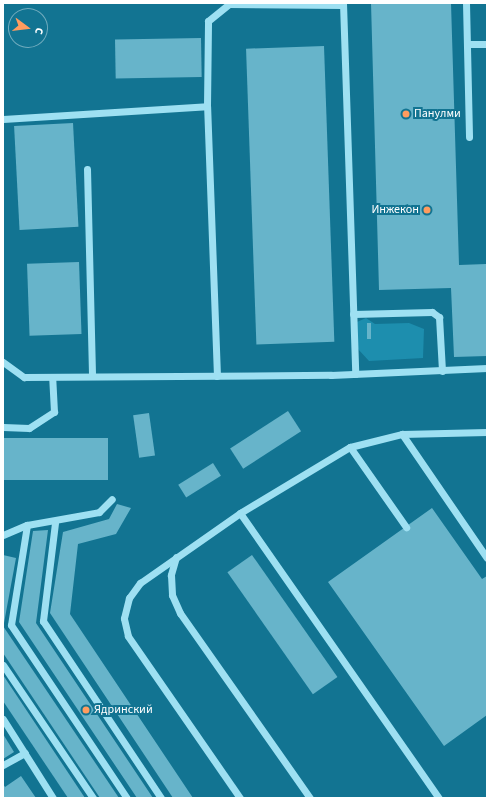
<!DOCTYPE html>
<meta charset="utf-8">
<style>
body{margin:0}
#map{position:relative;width:490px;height:801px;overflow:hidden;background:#127492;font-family:"Source Sans 3",sans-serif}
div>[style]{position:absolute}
.green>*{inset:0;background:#1d8eae}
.building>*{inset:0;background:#67b4ca;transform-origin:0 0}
.minor>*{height:7px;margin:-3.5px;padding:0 3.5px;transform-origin:3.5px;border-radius:3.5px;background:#9ee0f2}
.dots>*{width:11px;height:11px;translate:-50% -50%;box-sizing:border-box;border:2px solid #127492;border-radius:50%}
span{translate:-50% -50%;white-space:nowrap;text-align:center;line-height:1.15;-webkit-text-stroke:4px #127492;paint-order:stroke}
.poi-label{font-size:12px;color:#fff}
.left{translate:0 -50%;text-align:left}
.right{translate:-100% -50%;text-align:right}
.frame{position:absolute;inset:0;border:4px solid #fff;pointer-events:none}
.north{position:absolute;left:8px;top:8px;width:40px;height:40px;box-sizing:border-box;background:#127492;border:1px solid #71acbe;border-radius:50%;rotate:105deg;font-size:11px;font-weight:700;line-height:16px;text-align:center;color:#fff}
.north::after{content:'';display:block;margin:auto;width:14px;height:18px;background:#ff9c5f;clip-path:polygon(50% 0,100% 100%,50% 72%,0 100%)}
</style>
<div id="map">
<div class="green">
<div style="clip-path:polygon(366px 318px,375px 324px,409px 323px,424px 329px,423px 358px,369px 361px,358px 349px,357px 322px)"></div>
</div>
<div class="building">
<div style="clip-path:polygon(371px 3px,451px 3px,459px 265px,486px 264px,487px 356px,454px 357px,451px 288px,379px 290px)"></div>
<div style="left:201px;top:38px;width:39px;height:86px;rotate:89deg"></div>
<div style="left:324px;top:46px;width:296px;height:78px;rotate:88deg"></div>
<div style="left:73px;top:123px;width:104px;height:59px;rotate:87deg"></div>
<div style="left:79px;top:262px;width:72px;height:52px;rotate:88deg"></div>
<div style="left:371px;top:323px;width:16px;height:4px;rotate:90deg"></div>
<div style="left:288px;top:411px;width:24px;height:69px;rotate:57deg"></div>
<div style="left:149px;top:413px;width:43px;height:16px;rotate:82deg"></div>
<div style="left:108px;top:438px;width:42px;height:105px;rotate:90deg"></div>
<div style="left:213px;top:463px;width:15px;height:41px;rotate:58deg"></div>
<div style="clip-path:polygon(117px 504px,131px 508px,116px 534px,78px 544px,70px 614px,193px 798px,173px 798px,50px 613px,63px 532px,109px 519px)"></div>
<div style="clip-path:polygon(432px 508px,482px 579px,487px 576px,487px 715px,444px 746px,328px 582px)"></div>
<div style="clip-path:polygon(48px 530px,36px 623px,153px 798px,137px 798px,19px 622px,33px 531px)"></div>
<div style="clip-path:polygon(3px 555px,16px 558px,4px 623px,3px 623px)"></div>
<div style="left:252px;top:555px;width:149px;height:30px;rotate:55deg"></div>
<div style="clip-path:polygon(3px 626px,119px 798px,100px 798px,3px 653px)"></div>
<div style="clip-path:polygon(3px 675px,85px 798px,68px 798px,3px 701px)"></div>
<div style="clip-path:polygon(3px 734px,14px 752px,3px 759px)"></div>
<div style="clip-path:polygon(21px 776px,36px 798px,3px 798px,3px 784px,5px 787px)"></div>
</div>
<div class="minor">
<div style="left:343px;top:3px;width:371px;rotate:88.1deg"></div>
<div style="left:466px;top:3px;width:134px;rotate:88.7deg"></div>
<div style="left:467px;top:44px;width:20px"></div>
<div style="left:3px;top:119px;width:204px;rotate:-3.6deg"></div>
<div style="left:87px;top:169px;width:205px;rotate:88.6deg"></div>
<div style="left:353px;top:314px;width:79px;rotate:-1.5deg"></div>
<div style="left:432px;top:312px;width:9px;rotate:36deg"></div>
<div style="left:439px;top:317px;width:54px;rotate:86.8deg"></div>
<div style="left:3px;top:362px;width:26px;rotate:36deg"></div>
<div style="left:24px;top:377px;width:307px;rotate:-0.4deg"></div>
<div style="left:331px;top:375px;width:156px;rotate:-2.6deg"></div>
<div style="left:217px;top:376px;width:270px;rotate:-92.1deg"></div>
<div style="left:207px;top:106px;width:85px;rotate:-89.3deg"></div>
<div style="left:208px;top:21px;width:27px;rotate:-39deg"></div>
<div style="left:229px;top:4px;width:114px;rotate:0.5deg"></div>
<div style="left:3px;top:427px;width:26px;rotate:2deg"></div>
<div style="left:29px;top:428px;width:30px;rotate:-33deg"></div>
<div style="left:54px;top:412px;width:35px;rotate:-93deg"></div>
<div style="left:402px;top:434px;width:150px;rotate:55.6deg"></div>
<div style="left:350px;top:447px;width:54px;rotate:-14deg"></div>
<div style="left:402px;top:434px;width:85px;rotate:-1.3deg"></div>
<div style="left:240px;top:513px;width:348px;rotate:55.1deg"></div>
<div style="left:55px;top:523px;width:99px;rotate:97deg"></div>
<div style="left:43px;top:621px;width:213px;rotate:56.3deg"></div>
<div style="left:27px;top:525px;width:73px;rotate:-10.2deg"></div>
<div style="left:99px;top:512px;width:18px;rotate:-45deg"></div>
<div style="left:3px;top:535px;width:26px;rotate:-23deg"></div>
<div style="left:27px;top:525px;width:101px;rotate:99.1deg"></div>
<div style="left:11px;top:625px;width:208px;rotate:56.2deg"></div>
<div style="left:176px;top:557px;width:19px;rotate:106deg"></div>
<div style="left:171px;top:575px;width:20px;rotate:87deg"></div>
<div style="left:172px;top:595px;width:20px;rotate:66deg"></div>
<div style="left:180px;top:613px;width:226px;rotate:54.9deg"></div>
<div style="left:3px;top:665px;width:161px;rotate:55.9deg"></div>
<div style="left:3px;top:719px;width:93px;rotate:57.7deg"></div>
<div style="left:3px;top:765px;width:25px;rotate:-29deg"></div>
<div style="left:240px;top:798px;width:197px;rotate:-124.7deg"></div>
<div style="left:128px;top:636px;width:18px;rotate:-103deg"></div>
<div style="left:124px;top:618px;width:21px;rotate:-76deg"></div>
<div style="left:129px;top:598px;width:19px;rotate:-54deg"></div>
<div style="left:140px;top:583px;width:122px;rotate:-35deg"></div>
<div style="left:240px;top:513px;width:128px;rotate:-31deg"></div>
<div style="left:350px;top:447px;width:98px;rotate:55deg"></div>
</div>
<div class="dots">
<div style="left:406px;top:114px;background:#ff9c5f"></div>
<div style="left:427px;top:210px;background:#ff9c5f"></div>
<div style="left:86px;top:710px;background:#ff9c5f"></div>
</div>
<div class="poi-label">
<span class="left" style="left:414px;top:114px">Панулми</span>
<span class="right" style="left:419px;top:210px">Инжекон</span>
<span class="left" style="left:94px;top:710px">Ядринский</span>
</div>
<div class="frame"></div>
<div class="north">С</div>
</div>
